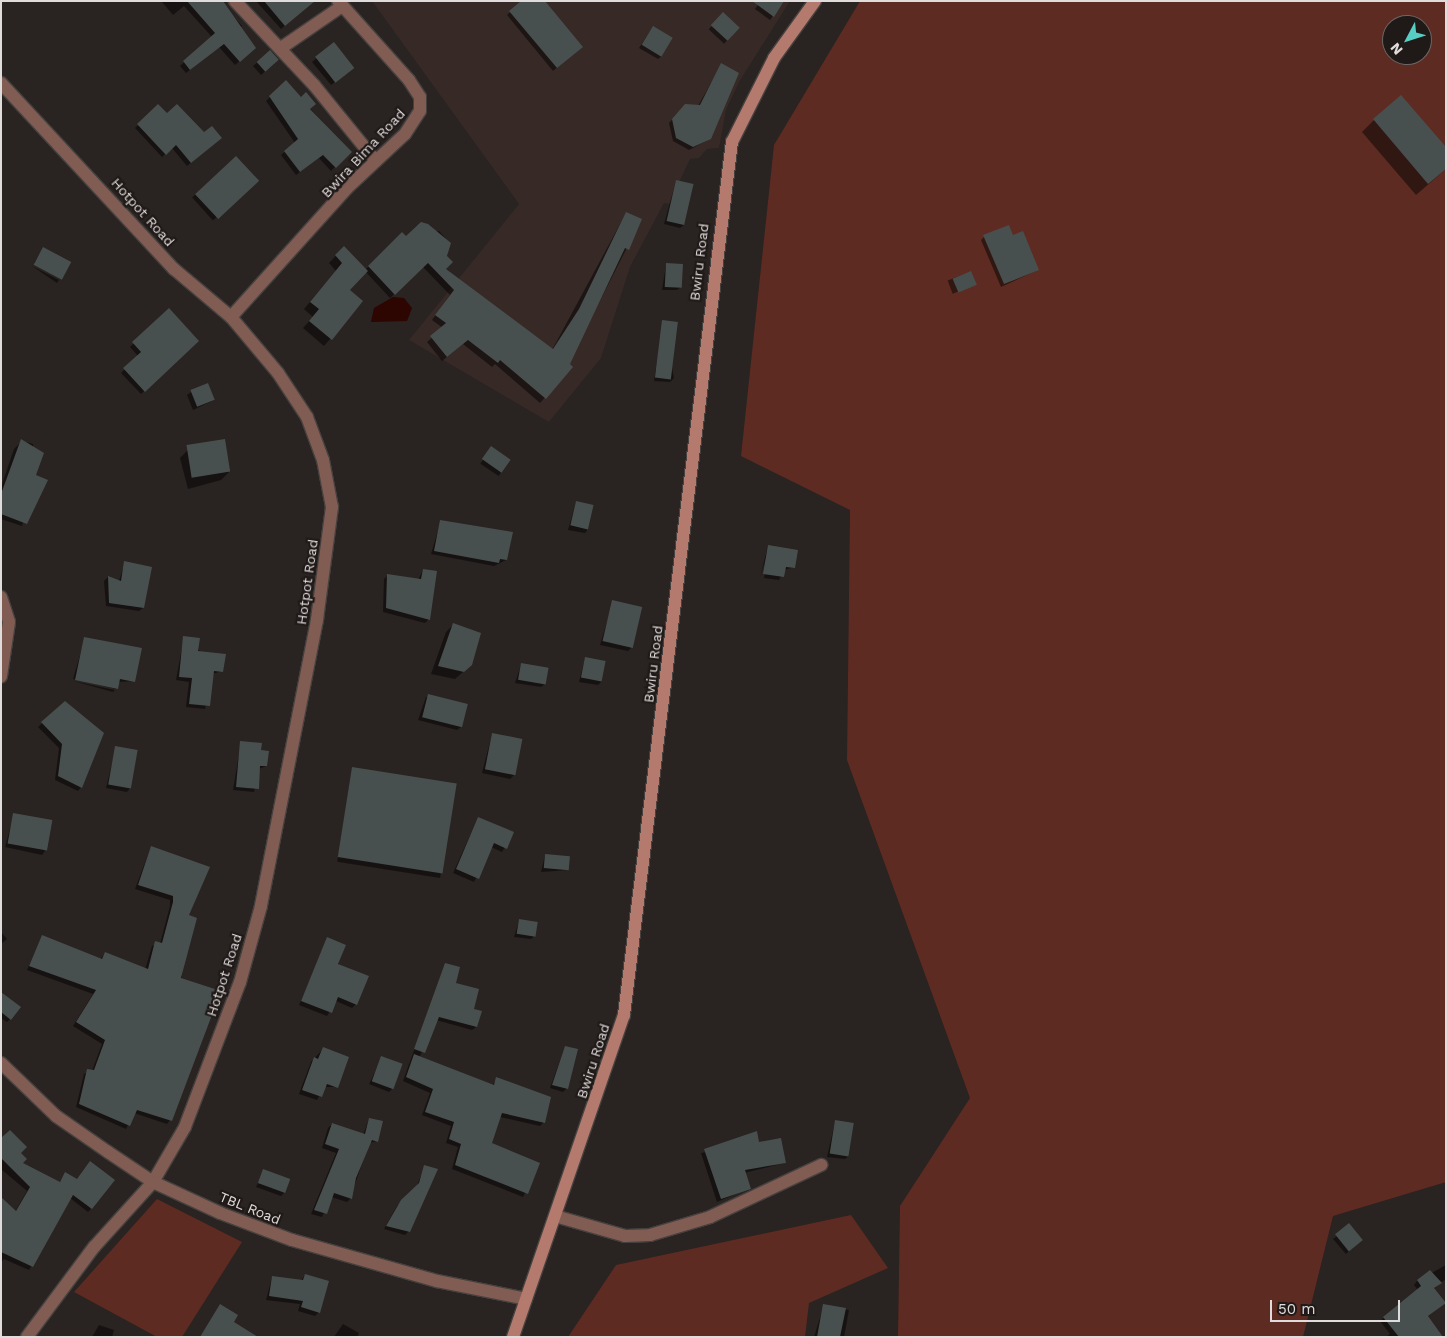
<!DOCTYPE html>
<style>
body{margin:0}
#map{position:relative;width:1447px;height:1338px;overflow:hidden;background:#292321;font-family:"Work Sans",sans-serif}
div>[style]{position:absolute}
.built>*{inset:0;background:#362926}
.green>*{inset:0;background:#5d2b21}
.water>*{inset:0;background:#2d0501}
.shadow>*{inset:0;background:#0007;transform-origin:0 0}
.building>*{inset:0;background:#48504f;transform-origin:0 0}
.roads{filter:drop-shadow(1px 0 #46413f) drop-shadow(-1px 0 #46413f) drop-shadow(0 1px #46413f) drop-shadow(0 -1px #46413f)}
.minor>*{height:12px;margin:-6px;padding:0 6px;transform-origin:6px;border-radius:6px;background:#805c53}
.tertiary>*{height:12px;margin:-6px;padding:0 6px;transform-origin:6px;border-radius:6px;background:#805c53}
.secondary>*{height:12px;margin:-6px;padding:0 6px;transform-origin:6px;border-radius:6px;background:#b47a6d}
span{translate:-50% -50%;white-space:nowrap;text-align:center;line-height:1.15;-webkit-text-stroke:4.5px #1f1918;paint-order:stroke}
.street-label{font-size:14px;color:#e0dcdb}
.frame{position:absolute;inset:0;border:2px solid #e0dcdb;pointer-events:none}
.north{position:absolute;left:1382px;top:15px;width:50px;height:50px;box-sizing:border-box;background:#1f1918;border:1px solid #6c6766;border-radius:50%;rotate:230deg;font-size:14px;font-weight:700;line-height:20px;text-align:center;color:#e0dcdb}
.north::after{content:'';display:block;margin:auto;width:18px;height:22px;background:#56cec4;clip-path:polygon(50% 0,100% 100%,50% 72%,0 100%)}
.scale{position:absolute;left:1270px;top:1300px;width:130px;height:22px;box-sizing:border-box;border:2px solid #e0dcdb;border-top:0;padding-left:6px;font-size:15px;line-height:18px;white-space:nowrap;color:#e0dcdb;-webkit-text-stroke:4px #1f1918;paint-order:stroke}
</style>
<div id="map">
<div class="built">
<div style="clip-path:polygon(372px 1px,790px 1px,739px 82px,726px 110px,719px 148px,707px 149px,699px 158px,690px 159px,669px 204px,664px 203px,630px 267px,601px 358px,549px 422px,409px 340px,519px 204px)"></div>
</div>
<div class="green">
<div style="clip-path:polygon(evenodd,860px 1px,1446px 1px,1446px 1182px,1333px 1216px,1303px 1337px,898px 1337px,900px 1206px,970px 1098px,847px 760px,850px 510px,741px 456px,774px 145px,860px 1px,1392px 25px,1422px 25px,1422px 55px,1392px 55px,1392px 25px)"></div>
<div style="clip-path:polygon(157px 1199px,242px 1242px,182px 1337px,157px 1337px,74px 1292px)"></div>
<div style="clip-path:polygon(851px 1215px,888px 1268px,809px 1303px,805px 1337px,568px 1337px,616px 1265px)"></div>
</div>
<div class="water">
<div style="clip-path:polygon(393px 297px,404px 298px,412px 308px,407px 321px,371px 322px,374px 308px)"></div>
</div>
<div class="shadow">
<div style="clip-path:polygon(219px 1px,242px 26px,238px 30px,250px 52px,235px 65px,219px 47px,186px 73px,180px 66px,212px 37px,184px 6px,173px 15px,162px 2px)"></div>
<div style="clip-path:polygon(256px 1px,313px 1px,281px 29px)"></div>
<div style="clip-path:polygon(761px 1px,783px 1px,770px 20px,755px 9px)"></div>
<div style="clip-path:polygon(510px 12px,577px 50px,553px 71px,507px 15px)"></div>
<div style="left:723px;top:14px;width:21px;height:21px;rotate:43deg"></div>
<div style="clip-path:polygon(653px 27px,662px 56px,658px 59px,639px 48px)"></div>
<div style="clip-path:polygon(333px 44px,349px 71px,331px 85px,312px 62px)"></div>
<div style="clip-path:polygon(270px 52px,274px 64px,261px 75px,253px 66px)"></div>
<div style="clip-path:polygon(721px 65px,710px 139px,689px 150px,673px 141px,669px 123px,681px 110px,698px 106px)"></div>
<div style="clip-path:polygon(286px 82px,350px 152px,331px 171px,319px 158px,296px 175px,281px 155px,295px 143px,266px 101px)"></div>
<div style="clip-path:polygon(158px 106px,167px 115px,217px 141px,187px 166px,172px 148px,162px 157px,135px 128px)"></div>
<div style="clip-path:polygon(1374px 120px,1446px 169px,1416px 195px,1362px 132px)"></div>
<div style="left:236px;top:158px;width:31px;height:59px;rotate:48deg"></div>
<div style="clip-path:polygon(676px 181px,684px 225px,680px 228px,664px 224px)"></div>
<div style="clip-path:polygon(626px 213px,641px 220px,568px 364px,572px 367px,540px 403px,495px 364px,492px 367px,463px 344px,442px 361px,427px 342px,443px 328px,432px 320px,450px 295px,423px 267px,390px 298px,365px 271px,348px 290px,362px 302px,324px 346px,303px 328px,313px 317px,304px 309px,336px 271px,329px 263px,344px 247px,365px 270px,402px 234px,406px 238px,439px 231px,450px 243px,444px 269px,552px 350px)"></div>
<div style="clip-path:polygon(984px 237px,1012px 237px,1038px 270px,1001px 287px,981px 240px)"></div>
<div style="clip-path:polygon(43px 248px,61px 278px,34px 263px)"></div>
<div style="clip-path:polygon(666px 265px,681px 287px,677px 290px,662px 290px)"></div>
<div style="clip-path:polygon(32px 266px,59px 280px,57px 283px)"></div>
<div style="left:970px;top:272px;width:14px;height:24px;rotate:69deg"></div>
<div style="clip-path:polygon(169px 310px,198px 341px,141px 394px,121px 373px,138px 356px,130px 347px)"></div>
<div style="clip-path:polygon(663px 322px,674px 378px,670px 382px,654px 381px)"></div>
<div style="clip-path:polygon(191px 392px,214px 400px,193px 410px,187px 395px)"></div>
<div style="clip-path:polygon(22px 441px,33px 444px,35px 476px,22px 526px,1px 519px,1px 487px,14px 449px)"></div>
<div style="left:491px;top:448px;width:22px;height:19px;rotate:34deg"></div>
<div style="clip-path:polygon(188px 450px,229px 472px,221px 480px,188px 489px,180px 458px)"></div>
<div style="clip-path:polygon(576px 502px,588px 529px,585px 533px,568px 530px)"></div>
<div style="clip-path:polygon(441px 521px,506px 560px,494px 566px,431px 554px)"></div>
<div style="clip-path:polygon(768px 546px,794px 567px,784px 570px,779px 580px,764px 578px,769px 549px,760px 577px)"></div>
<div style="clip-path:polygon(125px 562px,143px 608px,139px 611px,106px 606px,104px 581px,108px 577px,119px 581px)"></div>
<div style="clip-path:polygon(423px 570px,429px 619px,425px 623px,383px 612px,384px 579px,387px 576px,418px 580px)"></div>
<div style="clip-path:polygon(613px 602px,631px 648px,628px 651px,600px 645px)"></div>
<div style="clip-path:polygon(454px 624px,471px 665px,455px 679px,431px 674px,446px 632px)"></div>
<div style="clip-path:polygon(184px 637px,222px 671px,212px 674px,205px 709px,186px 707px,189px 682px,176px 680px)"></div>
<div style="clip-path:polygon(85px 638px,134px 681px,118px 682px,116px 689px,73px 679px)"></div>
<div style="clip-path:polygon(585px 659px,602px 681px,598px 685px,579px 682px)"></div>
<div style="clip-path:polygon(521px 665px,545px 684px,541px 687px,515px 683px)"></div>
<div style="clip-path:polygon(73px 681px,115px 690px,113px 692px)"></div>
<div style="clip-path:polygon(426px 697px,466px 705px,461px 727px,457px 730px,418px 720px)"></div>
<div style="clip-path:polygon(65px 702px,81px 787px,78px 791px,55px 780px,59px 748px,38px 727px)"></div>
<div style="clip-path:polygon(492px 734px,514px 775px,510px 779px,482px 773px)"></div>
<div style="clip-path:polygon(241px 742px,260px 751px,266px 766px,259px 769px,254px 792px,233px 790px)"></div>
<div style="clip-path:polygon(116px 747px,130px 788px,127px 792px,106px 788px)"></div>
<div style="left:352px;top:769px;width:104px;height:94px;rotate:9deg"></div>
<div style="clip-path:polygon(14px 814px,45px 851px,42px 855px,5px 847px)"></div>
<div style="clip-path:polygon(478px 818px,513px 833px,502px 852px,491px 847px,474px 882px,453px 873px)"></div>
<div style="clip-path:polygon(151px 847px,187px 916px,170px 1120px,167px 1124px,134px 1113px,126px 1129px,76px 1107px,84px 1074px,92px 1071px,102px 1044px,73px 1026px,93px 994px,27px 970px,42px 936px,100px 960px,105px 953px,145px 970px,152px 946px,160px 944px,170px 906px,170px 900px,135px 889px)"></div>
<div style="clip-path:polygon(545px 855px,568px 870px,541px 872px)"></div>
<div style="clip-path:polygon(519px 921px,535px 936px,531px 939px,514px 937px)"></div>
<div style="clip-path:polygon(1px 932px,7px 939px,1px 944px)"></div>
<div style="clip-path:polygon(328px 939px,356px 1004px,352px 1008px,336px 1001px,327px 1016px,299px 1005px)"></div>
<div style="clip-path:polygon(445px 964px,472px 1009px,476px 1027px,472px 1030px,436px 1020px,419px 1058px,492px 1086px,497px 1079px,544px 1122px,540px 1126px,500px 1117px,491px 1144px,539px 1164px,523px 1197px,452px 1169px,458px 1147px,446px 1143px,451px 1126px,422px 1115px,430px 1093px,403px 1081px)"></div>
<div style="clip-path:polygon(1px 994px,10px 1019px,7px 1022px,1px 1018px)"></div>
<div style="clip-path:polygon(565px 1047px,567px 1088px,563px 1092px,550px 1088px)"></div>
<div style="clip-path:polygon(323px 1049px,337px 1087px,324px 1087px,317px 1100px,299px 1094px,311px 1062px)"></div>
<div style="clip-path:polygon(382px 1058px,393px 1088px,389px 1092px,369px 1084px)"></div>
<div style="clip-path:polygon(369px 1119px,377px 1141px,369px 1143px,350px 1199px,347px 1202px,331px 1197px,322px 1217px,311px 1214px,336px 1153px,322px 1148px,328px 1128px,332px 1124px,363px 1135px)"></div>
<div style="clip-path:polygon(835px 1122px,849px 1156px,845px 1159px,827px 1157px)"></div>
<div style="clip-path:polygon(1px 1140px,19px 1153px,21px 1163px,59px 1183px,65px 1174px,91px 1209px,88px 1212px,70px 1198px,29px 1270px,4px 1259px,1px 1262px,1px 1199px,15px 1212px,27px 1191px,1px 1169px)"></div>
<div style="clip-path:polygon(758px 1144px,785px 1163px,744px 1173px,750px 1188px,717px 1202px,701px 1153px)"></div>
<div style="clip-path:polygon(425px 1166px,409px 1231px,405px 1235px,384px 1229px,397px 1206px,416px 1188px)"></div>
<div style="clip-path:polygon(264px 1171px,285px 1192px,281px 1196px,256px 1187px)"></div>
<div style="clip-path:polygon(1337px 1236px,1358px 1243px,1346px 1254px,1333px 1239px)"></div>
<div style="clip-path:polygon(1446px 1265px,1446px 1279px,1433px 1289px,1440px 1307px,1427px 1317px,1441px 1337px,1386px 1337px,1390px 1334px,1380px 1321px,1418px 1290px,1414px 1285px,1417px 1281px)"></div>
<div style="clip-path:polygon(305px 1275px,319px 1312px,315px 1316px,298px 1311px,300px 1304px,266px 1300px,272px 1277px,301px 1281px)"></div>
<div style="clip-path:polygon(824px 1305px,849px 1310px,844px 1337px,814px 1337px)"></div>
<div style="clip-path:polygon(343px 1324px,359px 1333px,357px 1337px,334px 1337px)"></div>
<div style="clip-path:polygon(99px 1325px,114px 1330px,112px 1337px,92px 1337px)"></div>
</div>
<div class="building">
<div style="clip-path:polygon(187px 1px,223px 1px,256px 48px,240px 62px,224px 44px,190px 70px,183px 61px,215px 33px)"></div>
<div style="clip-path:polygon(264px 1px,315px 1px,285px 26px)"></div>
<div style="clip-path:polygon(521px 1px,545px 1px,583px 47px,557px 68px,509px 11px)"></div>
<div style="clip-path:polygon(752px 1px,784px 1px,774px 17px)"></div>
<div style="left:723px;top:12px;width:23px;height:18px;rotate:43deg"></div>
<div style="left:653px;top:26px;width:23px;height:22px;rotate:31deg"></div>
<div style="left:334px;top:42px;width:33px;height:24px;rotate:52deg"></div>
<div style="left:270px;top:50px;width:13px;height:18px;rotate:48deg"></div>
<div style="clip-path:polygon(721px 63px,739px 73px,711px 139px,693px 147px,676px 138px,672px 119px,685px 104px,700px 105px)"></div>
<div style="clip-path:polygon(286px 80px,301px 97px,306px 92px,316px 104px,310px 109px,352px 152px,336px 168px,323px 155px,300px 172px,284px 151px,298px 139px,269px 96px)"></div>
<div style="clip-path:polygon(1401px 95px,1446px 147px,1446px 169px,1428px 184px,1373px 119px)"></div>
<div style="clip-path:polygon(158px 104px,167px 113px,177px 104px,204px 132px,212px 126px,222px 138px,191px 163px,176px 145px,166px 155px,137px 124px)"></div>
<div style="left:236px;top:156px;width:34px;height:56px;rotate:47deg"></div>
<div style="left:676px;top:180px;width:18px;height:42px;rotate:13deg"></div>
<div style="clip-path:polygon(626px 212px,642px 219px,629px 250px,625px 248px,570px 364px,573px 367px,546px 399px,500px 360px,498px 363px,468px 340px,447px 357px,430px 336px,446px 323px,435px 315px,454px 290px,428px 263px,395px 295px,368px 266px,402px 232px,406px 236px,421px 222px,428px 224px,451px 243px,447px 256px,453px 262px,446px 269px,553px 349px,579px 309px)"></div>
<div style="clip-path:polygon(1009px 225px,1013px 235px,1023px 231px,1039px 270px,1004px 284px,983px 235px)"></div>
<div style="clip-path:polygon(344px 246px,368px 271px,350px 290px,363px 301px,332px 340px,309px 321px,319px 309px,310px 302px,342px 263px,335px 255px)"></div>
<div style="left:43px;top:247px;width:32px;height:20px;rotate:28deg"></div>
<div style="left:666px;top:263px;width:17px;height:24px;rotate:3deg"></div>
<div style="left:971px;top:271px;width:15px;height:20px;rotate:67deg"></div>
<div style="clip-path:polygon(169px 308px,199px 341px,145px 392px,123px 368px,141px 352px,132px 342px)"></div>
<div style="left:662px;top:320px;width:16px;height:58px;rotate:7deg"></div>
<div style="left:208px;top:383px;width:18px;height:19px;rotate:68deg"></div>
<div style="clip-path:polygon(21px 439px,44px 453px,36px 475px,48px 480px,27px 524px,1px 514px,1px 494px)"></div>
<div style="left:225px;top:439px;width:33px;height:39px;rotate:81deg"></div>
<div style="left:491px;top:446px;width:24px;height:16px;rotate:35deg"></div>
<div style="left:576px;top:501px;width:18px;height:25px;rotate:13deg"></div>
<div style="clip-path:polygon(440px 520px,513px 532px,507px 560px,500px 559px,499px 563px,434px 551px)"></div>
<div style="clip-path:polygon(768px 545px,798px 550px,795px 568px,786px 567px,784px 577px,763px 574px)"></div>
<div style="clip-path:polygon(124px 561px,152px 567px,144px 608px,109px 603px,108px 576px,121px 581px)"></div>
<div style="clip-path:polygon(423px 569px,437px 571px,430px 620px,386px 608px,387px 574px,421px 579px)"></div>
<div style="left:612px;top:600px;width:31px;height:42px;rotate:13deg"></div>
<div style="clip-path:polygon(453px 623px,481px 633px,472px 665px,464px 672px,438px 666px)"></div>
<div style="clip-path:polygon(183px 636px,200px 638px,198px 651px,226px 654px,223px 672px,214px 671px,210px 706px,189px 704px,192px 678px,179px 677px)"></div>
<div style="clip-path:polygon(84px 637px,142px 648px,135px 682px,120px 679px,118px 689px,75px 680px)"></div>
<div style="left:585px;top:657px;width:21px;height:21px;rotate:11deg"></div>
<div style="left:521px;top:663px;width:28px;height:17px;rotate:10deg"></div>
<div style="left:428px;top:694px;width:41px;height:24px;rotate:14deg"></div>
<div style="clip-path:polygon(65px 701px,104px 733px,82px 788px,58px 776px,62px 744px,41px 722px)"></div>
<div style="left:492px;top:733px;width:31px;height:37px;rotate:11deg"></div>
<div style="clip-path:polygon(240px 741px,262px 743px,261px 750px,269px 751px,267px 766px,260px 766px,259px 789px,236px 787px)"></div>
<div style="left:115px;top:746px;width:23px;height:39px;rotate:10deg"></div>
<div style="left:352px;top:767px;width:106px;height:91px;rotate:9deg"></div>
<div style="left:13px;top:813px;width:40px;height:31px;rotate:10deg"></div>
<div style="clip-path:polygon(478px 817px,514px 832px,507px 849px,494px 843px,479px 879px,456px 869px)"></div>
<div style="clip-path:polygon(151px 846px,210px 867px,189px 915px,197px 918px,181px 978px,221px 991px,172px 1121px,137px 1110px,130px 1126px,79px 1104px,87px 1069px,94px 1070px,105px 1040px,76px 1022px,96px 990px,29px 966px,42px 935px,102px 959px,105px 952px,148px 969px,155px 941px,162px 943px,173px 902px,173px 896px,138px 885px)"></div>
<div style="left:545px;top:854px;width:25px;height:14px;rotate:5deg"></div>
<div style="left:519px;top:919px;width:19px;height:15px;rotate:9deg"></div>
<div style="clip-path:polygon(327px 937px,346px 945px,338px 964px,369px 976px,357px 1005px,338px 997px,332px 1013px,301px 1001px)"></div>
<div style="clip-path:polygon(445px 963px,460px 967px,456px 983px,479px 989px,474px 1009px,482px 1011px,477px 1027px,439px 1017px,425px 1053px,414px 1049px)"></div>
<div style="clip-path:polygon(1px 992px,21px 1007px,11px 1020px,1px 1012px)"></div>
<div style="clip-path:polygon(565px 1046px,578px 1049px,568px 1089px,552px 1085px)"></div>
<div style="clip-path:polygon(323px 1047px,349px 1057px,338px 1088px,327px 1084px,322px 1097px,302px 1090px,314px 1057px,318px 1059px)"></div>
<div style="clip-path:polygon(414px 1054px,494px 1085px,496px 1077px,551px 1097px,545px 1123px,502px 1113px,492px 1143px,540px 1163px,528px 1194px,455px 1165px,461px 1144px,449px 1139px,454px 1122px,425px 1112px,433px 1089px,406px 1077px)"></div>
<div style="left:381px;top:1056px;width:23px;height:27px;rotate:20deg"></div>
<div style="clip-path:polygon(369px 1118px,383px 1121px,378px 1142px,372px 1140px,356px 1178px,352px 1199px,334px 1193px,327px 1214px,314px 1210px,339px 1149px,325px 1144px,332px 1123px,365px 1134px)"></div>
<div style="left:835px;top:1120px;width:19px;height:34px;rotate:9deg"></div>
<div style="clip-path:polygon(10px 1130px,27px 1147px,21px 1153px,27px 1159px,23px 1163px,60px 1182px,65px 1172px,77px 1179px,90px 1161px,115px 1180px,92px 1209px,73px 1195px,33px 1267px,1px 1252px,1px 1197px,16px 1211px,30px 1187px,1px 1158px,1px 1138px)"></div>
<div style="clip-path:polygon(757px 1131px,759px 1142px,781px 1138px,786px 1163px,745px 1170px,751px 1189px,721px 1199px,704px 1149px)"></div>
<div style="clip-path:polygon(424px 1165px,438px 1169px,410px 1232px,386px 1226px,401px 1200px,419px 1183px)"></div>
<div style="left:263px;top:1169px;width:29px;height:15px;rotate:20deg"></div>
<div style="left:1349px;top:1223px;width:22px;height:18px;rotate:51deg"></div>
<div style="clip-path:polygon(1430px 1270px,1442px 1283px,1434px 1288px,1446px 1303px,1428px 1316px,1443px 1337px,1399px 1337px,1383px 1317px,1421px 1286px,1417px 1280px)"></div>
<div style="clip-path:polygon(305px 1274px,329px 1281px,320px 1313px,301px 1307px,303px 1301px,269px 1296px,272px 1276px,303px 1280px)"></div>
<div style="clip-path:polygon(220px 1304px,238px 1315px,234px 1322px,258px 1337px,200px 1337px)"></div>
<div style="clip-path:polygon(823px 1304px,846px 1308px,840px 1337px,817px 1337px)"></div>
</div>
<div class="roads">
<div class="minor">
<div style="left:235px;top:1px;width:115px;rotate:46.8deg"></div>
<div style="left:314px;top:85px;width:97px;rotate:50.9deg"></div>
<div style="left:281px;top:48px;width:74px;rotate:-34.5deg"></div>
<div style="left:1px;top:83px;width:254px;rotate:47.1deg"></div>
<div style="left:174px;top:269px;width:75px;rotate:40.1deg"></div>
<div style="left:231px;top:317px;width:73px;rotate:50deg"></div>
<div style="left:278px;top:373px;width:53px;rotate:56.6deg"></div>
<div style="left:307px;top:417px;width:46px;rotate:69.6deg"></div>
<div style="left:323px;top:460px;width:48px;rotate:79.2deg"></div>
<div style="left:332px;top:507px;width:114px;rotate:97.6deg"></div>
<div style="left:317px;top:620px;width:291px;rotate:101.1deg"></div>
<div style="left:261px;top:906px;width:79px;rotate:105.4deg"></div>
<div style="left:240px;top:982px;width:155px;rotate:110.8deg"></div>
<div style="left:185px;top:1127px;width:64px;rotate:120.2deg"></div>
<div style="left:153px;top:1182px;width:88px;rotate:132.2deg"></div>
<div style="left:94px;top:1247px;width:112px;rotate:126.7deg"></div>
<div style="left:231px;top:317px;width:173px;rotate:-48deg"></div>
<div style="left:347px;top:188px;width:79px;rotate:-43deg"></div>
<div style="left:405px;top:134px;width:27px;rotate:-57deg"></div>
<div style="left:420px;top:111px;width:14px;rotate:-90deg"></div>
<div style="left:420px;top:97px;width:20px;rotate:-123deg"></div>
<div style="left:409px;top:80px;width:106px;rotate:-131.9deg"></div>
<div style="left:1px;top:597px;width:26px;rotate:72deg"></div>
<div style="left:9px;top:622px;width:55px;rotate:98.4deg"></div>
<div style="left:555px;top:1216px;width:73px;rotate:15.9deg"></div>
<div style="left:625px;top:1236px;width:25px;rotate:-2deg"></div>
<div style="left:650px;top:1235px;width:63px;rotate:-16.7deg"></div>
<div style="left:710px;top:1217px;width:123px;rotate:-25.1deg"></div>
</div>
<div class="tertiary">
<div style="left:1px;top:1063px;width:76px;rotate:43.9deg"></div>
<div style="left:56px;top:1116px;width:63px;rotate:34.7deg"></div>
<div style="left:108px;top:1152px;width:54px;rotate:33.7deg"></div>
<div style="left:153px;top:1182px;width:74px;rotate:24.8deg"></div>
<div style="left:220px;top:1213px;width:77px;rotate:20.6deg"></div>
<div style="left:292px;top:1240px;width:151px;rotate:15.8deg"></div>
<div style="left:437px;top:1281px;width:91px;rotate:11.4deg"></div>
</div>
<div class="secondary">
<div style="left:513px;top:1337px;width:341px;rotate:-71deg"></div>
<div style="left:624px;top:1015px;width:880px;rotate:-82.95deg"></div>
<div style="left:732px;top:142px;width:94px;rotate:-63.4deg"></div>
<div style="left:774px;top:58px;width:70px;rotate:-54.3deg"></div>
</div>
</div>
<div class="street-label">
<span style="left:363px;top:153px;rotate:-47deg">Bwira Bima Road</span>
<span style="left:143px;top:212px;rotate:48deg">Hotpot Road</span>
<span style="left:699px;top:262px;rotate:-83deg">Bwiru Road</span>
<span style="left:307px;top:582px;rotate:-82deg">Hotpot Road</span>
<span style="left:653px;top:664px;rotate:-83deg">Bwiru Road</span>
<span style="left:224px;top:975px;rotate:-72deg">Hotpot Road</span>
<span style="left:593px;top:1061px;rotate:-72deg">Bwiru Road</span>
<span style="left:250px;top:1208px;rotate:22deg">TBL Road</span>
</div>
<div class="frame"></div>
<div class="north">N</div>
<div class="scale">50 m</div>
</div>
